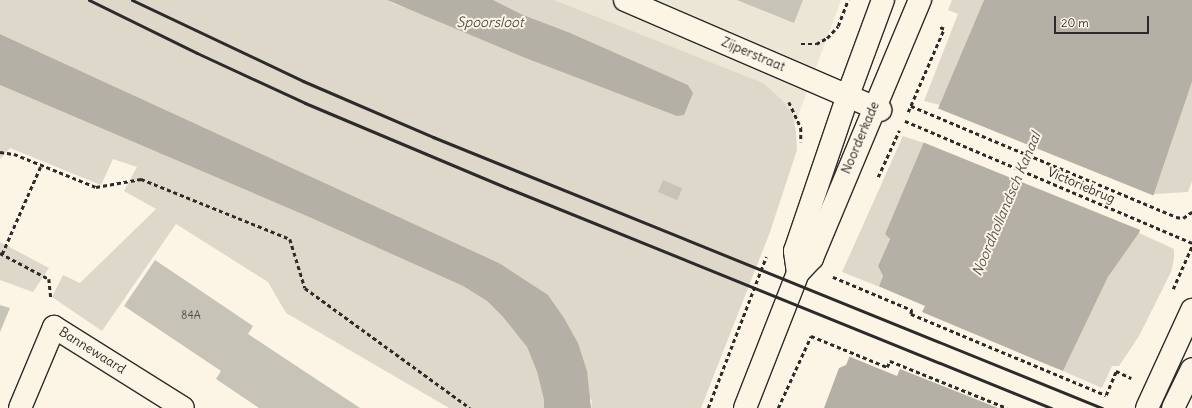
<!DOCTYPE html>
<style>
body{margin:0}
#map{position:relative;width:1192px;height:408px;overflow:hidden;background:#fcf5e5;font-family:Delius,sans-serif}
div>[style]{position:absolute}
.built>*{inset:0;background:#ece6d7}
.green>*{inset:0;background:#ded8ca}
.water>*{inset:0;background:#b4b0a5}
.pier>*{inset:0;background:#fcf5e5;transform-origin:0 0}
.building>*{inset:0;background:#c8c3b7;transform-origin:0 0}
.path>*{height:2.5px;margin-top:-1.25px;transform-origin:0;background:repeating-linear-gradient(90deg,#2b2b2b 0 4px,transparent 0 7px)}
.roads{filter:drop-shadow(1px 0 #2b2b2b) drop-shadow(-1px 0 #2b2b2b) drop-shadow(0 1px #2b2b2b) drop-shadow(0 -1px #2b2b2b)}
.minor>*{height:22px;margin:-11px;padding:0 11px;transform-origin:11px;border-radius:11px;background:#fcf5e5}
.major>*{height:22px;margin:-11px;padding:0 11px;transform-origin:11px;border-radius:11px;background:#fcf5e5}
.rail>*{height:3px;margin:-1.5px;padding:0 1.5px;transform-origin:1.5px;border-radius:1.5px;background:#2b2b2b}
span{translate:-50% -50%;white-space:nowrap;text-align:center;line-height:1.15;-webkit-text-stroke:4px #fcf5e5;paint-order:stroke}
.number-label{font-size:11px;color:#52514e}
.number-label span{-webkit-text-stroke-width:0}
.street-label{font-size:13px;color:#2b2b2b}
.water-label{font-size:14px;color:#545350;font-style:italic}
.scale{position:absolute;left:1054px;top:16px;width:95px;height:18px;box-sizing:border-box;border:2px solid #2b2b2b;border-top:0;padding-left:5px;font-size:12px;line-height:14px;white-space:nowrap;color:#2b2b2b;-webkit-text-stroke:3px #fcf5e5;paint-order:stroke}
</style>
<div id="map">
<div class="built">
<div style="clip-path:polygon(362px 0,841px 0,775px 178px)"></div>
</div>
<div class="green">
<div style="clip-path:polygon(0 0,387px 0,395px 5px,688px 85px,568px 32px,523px 15px,493px 0,554px 0,763px 83px,782px 100px,792px 114px,796px 131px,797px 150px,770px 232px,701px 408px,591px 408px,592px 401px,499px 263px,0 34px)"></div>
<div style="clip-path:polygon(952px 0,984px 0,940px 105px,924px 101px,958px 14px,948px 10px)"></div>
<div style="clip-path:polygon(1192px 82px,1192px 181px,1188px 192px,1154px 194px)"></div>
<div style="clip-path:polygon(0 85px,309px 217px,463px 286px,487px 301px,503px 317px,527px 347px,537px 372px,544px 400px,544px 408px,449px 408px,286px 313px,268px 282px,176px 224px,102px 331px,52px 297px,63px 275px,80px 283px,156px 209px,124px 191px,137px 167px,113px 159px,101px 185px,10px 148px,0 159px)"></div>
<div style="clip-path:polygon(903px 136px,924px 143px,885px 234px,890px 239px,878px 266px,883px 276px,880px 287px,842px 272px)"></div>
<div style="clip-path:polygon(1139px 233px,1174px 249px,1174px 259px,1171px 272px,1139px 336px,1119px 366px,1112px 366px,1102px 388px,1063px 371px,1108px 277px)"></div>
<div style="clip-path:polygon(0 242px,49px 268px,33px 292px,0 280px)"></div>
</div>
<div class="water">
<div style="clip-path:polygon(387px 0,493px 0,523px 15px,568px 32px,688px 85px,693px 93px,684px 115px,677px 116px,523px 57px)"></div>
<div style="clip-path:polygon(984px 0,1192px 0,1192px 82px,1154px 194px,1139px 233px,1108px 277px,1063px 371px,1041px 363px,1022px 408px,824px 408px,839px 368px,846px 365px,854px 346px,884px 360px,905px 307px,875px 297px,883px 276px,878px 266px,890px 239px,885px 234px)"></div>
<div style="clip-path:polygon(0 34px,499px 263px,548px 295px,564px 318px,578px 343px,587px 371px,591px 408px,544px 408px,544px 400px,537px 372px,527px 347px,503px 317px,487px 301px,463px 286px,309px 217px,0 85px)"></div>
</div>
<div class="pier">
<div style="left:937px;top:108px;width:236px;height:37px;rotate:22deg"></div>
<div style="clip-path:polygon(878px 286px,925px 306px,922px 312px,1065px 372px,1062px 373px,1042px 365px,1024px 408px,998px 408px,900px 369px,897px 376px,848px 356px,854px 344px,883px 358px,903px 308px,874px 299px)"></div>
</div>
<div class="building">
<div style="clip-path:polygon(737px 0,803px 0,794px 23px)"></div>
<div style="left:663px;top:180px;width:21px;height:13px;rotate:23deg"></div>
<div style="clip-path:polygon(155px 260px,253px 326px,248px 334px,360px 408px,259px 408px,216px 379px,221px 371px,124px 306px)"></div>
<div style="clip-path:polygon(0 305px,10px 308px,0 332px)"></div>
</div>
<div class="path">
<div style="left:801px;top:44px;width:15px"></div>
<div style="left:816px;top:44px;width:13px;rotate:-29deg"></div>
<div style="left:827px;top:38px;width:16px;rotate:-47deg"></div>
<div style="left:838px;top:26px;width:28px;rotate:-69deg"></div>
<div style="left:789px;top:102px;width:29px;rotate:65deg"></div>
<div style="left:801px;top:128px;width:14px;rotate:90deg"></div>
<div style="left:911px;top:106px;width:287px;rotate:22.7deg"></div>
<div style="left:1176px;top:217px;width:7px;rotate:8deg"></div>
<div style="left:1183px;top:218px;width:11px;rotate:-34deg"></div>
<div style="left:908px;top:112px;width:90px;rotate:-66.6deg"></div>
<div style="left:944px;top:29px;width:6px;rotate:-162deg"></div>
<div style="left:905px;top:121px;width:312px;rotate:23deg"></div>
<div style="left:0;top:152px;width:14px;rotate:8deg"></div>
<div style="left:14px;top:154px;width:88px;rotate:21.9deg"></div>
<div style="left:96px;top:187px;width:46px;rotate:-10.1deg"></div>
<div style="left:141px;top:179px;width:161px;rotate:21.9deg"></div>
<div style="left:290px;top:239px;width:51px;rotate:73deg"></div>
<div style="left:305px;top:288px;width:204px;rotate:36deg"></div>
<div style="left:878px;top:177px;width:51px;rotate:-65.5deg"></div>
<div style="left:0;top:253px;width:55px;rotate:28deg"></div>
<div style="left:49px;top:279px;width:20px;rotate:84deg"></div>
<div style="left:2px;top:254px;width:97px;rotate:-66.3deg"></div>
<div style="left:833px;top:277px;width:86px;rotate:22.7deg"></div>
<div style="left:912px;top:310px;width:4px;rotate:104deg"></div>
<div style="left:911px;top:314px;width:211px;rotate:22.6deg"></div>
<div style="left:1106px;top:395px;width:26px;rotate:-67deg"></div>
<div style="left:1116px;top:371px;width:17px;rotate:25deg"></div>
<div style="left:1173px;top:289px;width:47px;rotate:-66.2deg"></div>
<div style="left:708px;top:408px;width:162px;rotate:-69deg"></div>
<div style="left:778px;top:408px;width:79px;rotate:-65.4deg"></div>
<div style="left:811px;top:336px;width:82px;rotate:22.2deg"></div>
<div style="left:887px;top:367px;width:7px;rotate:-63deg"></div>
<div style="left:890px;top:361px;width:126px;rotate:21.9deg"></div>
</div>
<div class="roads">
<div class="minor">
<div style="left:625px;top:0;width:278px;rotate:23.3deg"></div>
<div style="left:20px;top:408px;width:88px;rotate:-67.2deg"></div>
<div style="left:54px;top:327px;width:152px;rotate:32.1deg"></div>
</div>
<div class="major">
<div style="left:798px;top:273px;width:22px;rotate:-98deg"></div>
<div style="left:795px;top:251px;width:165px;rotate:-71.2deg"></div>
<div style="left:848px;top:95px;width:101px;rotate:-69.8deg"></div>
<div style="left:745px;top:408px;width:145px;rotate:-68.6deg"></div>
<div style="left:798px;top:273px;width:21px;rotate:-47deg"></div>
<div style="left:812px;top:258px;width:280px;rotate:-67.3deg"></div>
<div style="left:1147px;top:408px;width:108px;rotate:-65.3deg"></div>
<div style="left:1173px;top:408px;width:43px;rotate:-64deg"></div>
</div>
</div>
<div class="rail">
<div style="left:89px;top:0;width:120px;rotate:26.1deg"></div>
<div style="left:197px;top:53px;width:119px;rotate:24.8deg"></div>
<div style="left:305px;top:103px;width:222px;rotate:22.8deg"></div>
<div style="left:510px;top:189px;width:584px;rotate:22.04deg"></div>
<div style="left:132px;top:0;width:189px;rotate:25.3deg"></div>
<div style="left:303px;top:81px;width:142px;rotate:23.3deg"></div>
<div style="left:433px;top:137px;width:722px;rotate:22.05deg"></div>
</div>
<div class="number-label">
<span style="left:191px;top:315px">84A</span>
</div>
<div class="street-label">
<span style="left:753px;top:55px;rotate:23deg">Zijperstraat</span>
<span style="left:861px;top:138px;rotate:-67deg">Noorderkade</span>
<span style="left:1081px;top:186px;rotate:23deg">Victoriebrug</span>
<span style="left:92px;top:351px;rotate:32deg">Bannewaard</span>
</div>
<div class="water-label">
<span style="left:490px;top:22px">Spoorsloot</span>
<span style="left:1006px;top:204px;rotate:-67deg">Noordhollandsch Kanaal</span>
</div>
<div class="scale">20 m</div>
</div>
